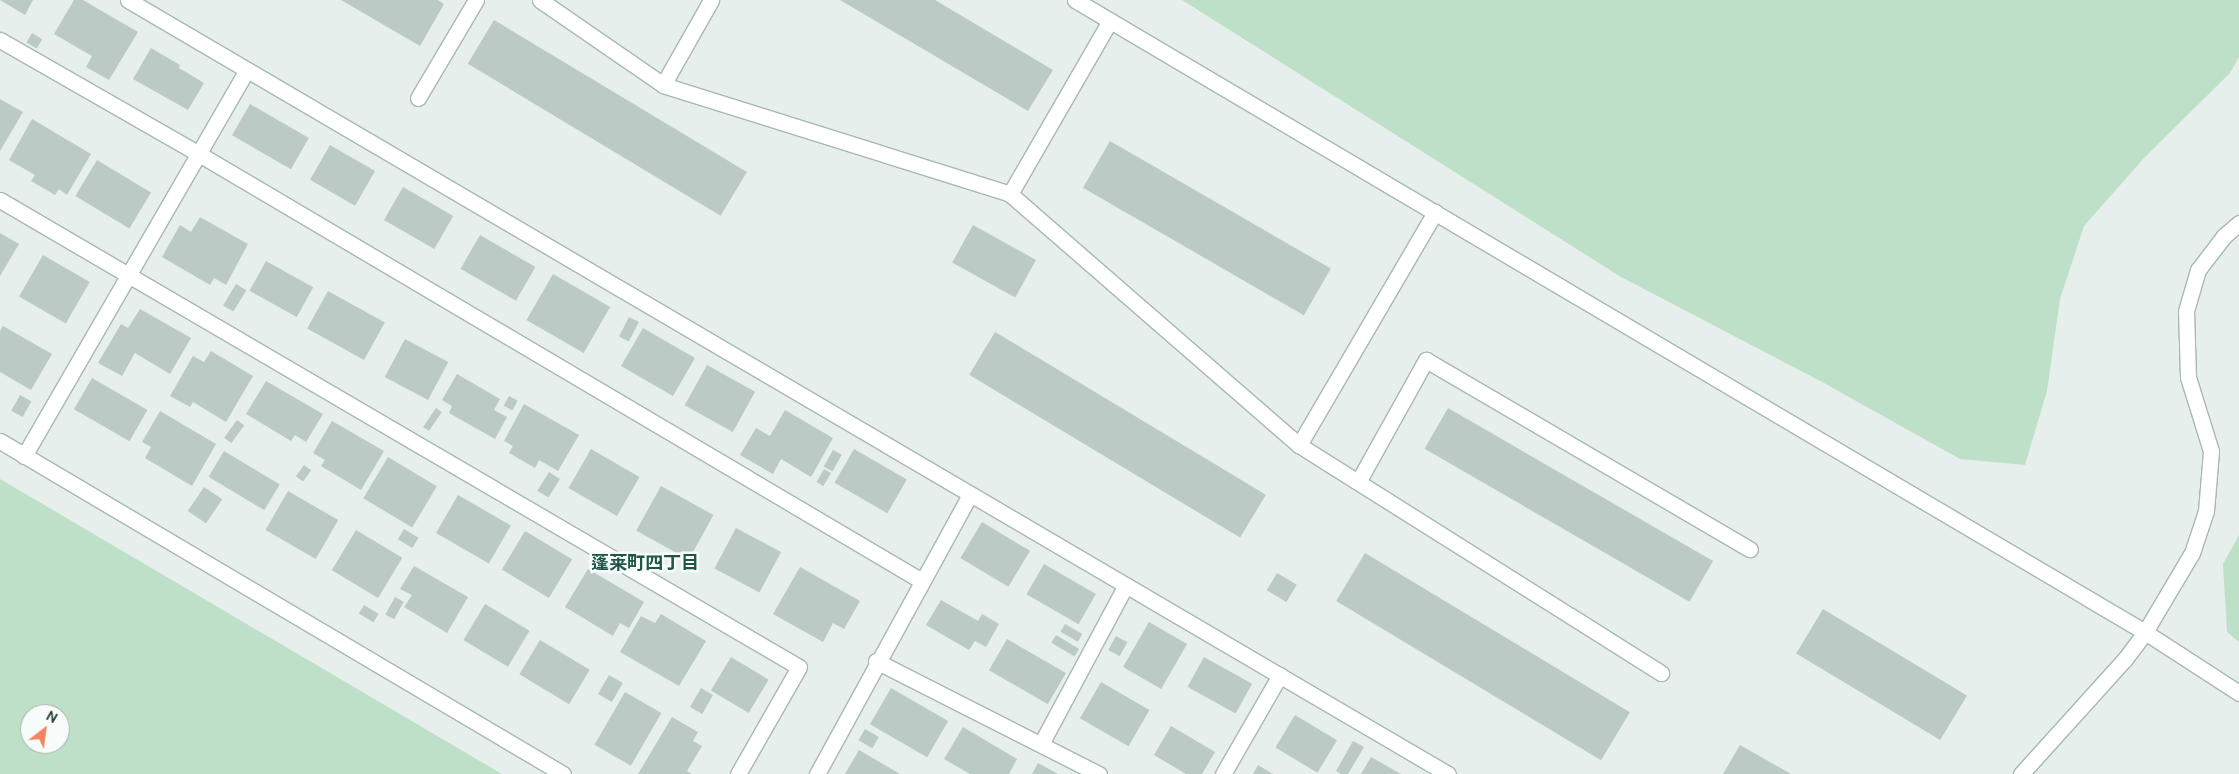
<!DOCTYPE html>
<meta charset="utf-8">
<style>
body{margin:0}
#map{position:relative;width:2239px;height:774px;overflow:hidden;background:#e6efeb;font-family:Ubuntu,"Noto Sans JP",sans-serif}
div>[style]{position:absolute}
.green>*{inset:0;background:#bfe0c8}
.building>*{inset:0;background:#bbcac4;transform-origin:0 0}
.roads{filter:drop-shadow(1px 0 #a8b8b2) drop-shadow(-1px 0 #a8b8b2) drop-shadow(0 1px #a8b8b2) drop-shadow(0 -1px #a8b8b2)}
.minor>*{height:15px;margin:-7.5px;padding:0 7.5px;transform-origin:7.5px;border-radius:7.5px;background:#fff}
span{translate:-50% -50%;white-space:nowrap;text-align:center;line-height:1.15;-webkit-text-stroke:5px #f7fbf9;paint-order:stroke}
.neighbourhood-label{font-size:18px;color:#1f5548;font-weight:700}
.north{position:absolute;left:20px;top:704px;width:50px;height:50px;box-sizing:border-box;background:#f7fbf9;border:1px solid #a3b1ad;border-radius:50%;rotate:30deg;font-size:14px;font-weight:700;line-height:20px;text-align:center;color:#24423a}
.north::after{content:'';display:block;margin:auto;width:18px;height:22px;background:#f4845f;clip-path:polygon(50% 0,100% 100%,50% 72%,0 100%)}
</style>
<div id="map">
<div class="green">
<div style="clip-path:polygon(1182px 0,2239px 0,2239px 57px,2230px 73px,2144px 158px,2084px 226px,2060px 299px,2047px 391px,2025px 465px,1960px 459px,1824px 383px,1621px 277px)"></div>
<div style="clip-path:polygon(evenodd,0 479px,502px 774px,0 774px,0 479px,30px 714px,60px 714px,60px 744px,30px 744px,30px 714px)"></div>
<div style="clip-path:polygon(2239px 535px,2239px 642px,2227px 632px,2223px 564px)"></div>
</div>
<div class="building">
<div style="clip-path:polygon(0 0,33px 0,25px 15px)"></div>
<div style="clip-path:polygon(74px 0,83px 0,138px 32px,109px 80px,86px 67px,92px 56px,54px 34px)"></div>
<div style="clip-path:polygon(341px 0,438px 0,444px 4px,420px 46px)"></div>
<div style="clip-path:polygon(840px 0,935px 0,1053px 70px,1028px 111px)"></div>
<div style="left:494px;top:20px;width:295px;height:51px;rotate:31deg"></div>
<div style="left:32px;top:33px;width:12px;height:11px;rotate:31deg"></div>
<div style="clip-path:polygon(151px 48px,180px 65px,179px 68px,204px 83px,188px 110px,133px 79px)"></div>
<div style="clip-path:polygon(0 99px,23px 112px,0 151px)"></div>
<div style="left:250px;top:104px;width:68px;height:36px;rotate:30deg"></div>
<div style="clip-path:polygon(32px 119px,91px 154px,67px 195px,59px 189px,55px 195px,31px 181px,35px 175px,9px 160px)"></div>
<div style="left:1110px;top:141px;width:255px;height:54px;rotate:30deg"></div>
<div style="left:330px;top:145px;width:52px;height:40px;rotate:30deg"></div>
<div style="left:97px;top:160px;width:63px;height:42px;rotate:31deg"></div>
<div style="left:403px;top:187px;width:58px;height:38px;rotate:30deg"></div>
<div style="clip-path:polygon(200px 217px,248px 244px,226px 285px,214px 278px,210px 285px,162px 257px,180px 225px,191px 232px)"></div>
<div style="left:973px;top:225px;width:72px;height:43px;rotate:29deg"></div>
<div style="clip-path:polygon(0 233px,19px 244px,0 276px)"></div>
<div style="left:480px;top:235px;width:64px;height:39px;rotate:30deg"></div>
<div style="left:43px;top:255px;width:54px;height:48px;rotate:30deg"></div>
<div style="left:266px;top:261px;width:54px;height:34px;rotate:29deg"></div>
<div style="left:553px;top:274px;width:66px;height:53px;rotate:30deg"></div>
<div style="left:236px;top:284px;width:12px;height:25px;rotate:31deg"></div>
<div style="left:328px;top:291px;width:65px;height:43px;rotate:29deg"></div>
<div style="clip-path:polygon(140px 309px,191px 338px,170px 374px,135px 353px,122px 376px,98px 363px,121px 324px,128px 328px)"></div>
<div style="left:629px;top:317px;width:11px;height:22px;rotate:27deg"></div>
<div style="clip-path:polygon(3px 326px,52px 354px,31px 390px,0 372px,0 331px)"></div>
<div style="left:643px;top:328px;width:60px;height:44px;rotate:30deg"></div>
<div style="left:995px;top:332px;width:316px;height:50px;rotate:31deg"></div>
<div style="left:405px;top:339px;width:49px;height:43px;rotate:28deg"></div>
<div style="clip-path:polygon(211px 351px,253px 376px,226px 422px,193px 402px,190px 407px,170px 396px,193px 356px,204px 362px)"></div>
<div style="left:707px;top:365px;width:55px;height:46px;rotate:29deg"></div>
<div style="clip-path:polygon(457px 374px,500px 399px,494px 410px,507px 417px,495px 439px,449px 413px,452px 406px,442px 400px)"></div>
<div style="left:92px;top:378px;width:64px;height:36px;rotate:30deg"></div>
<div style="clip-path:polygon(266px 381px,323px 414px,306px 442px,295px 435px,291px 441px,246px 414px)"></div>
<div style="left:20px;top:395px;width:13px;height:18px;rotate:29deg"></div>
<div style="left:509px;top:396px;width:10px;height:11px;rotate:29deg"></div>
<div style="clip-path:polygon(524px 404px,579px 435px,558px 471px,539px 460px,535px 468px,509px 453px,513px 446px,504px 441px)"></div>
<div style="left:436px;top:408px;width:7px;height:23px;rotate:34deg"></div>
<div style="left:1448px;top:408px;width:306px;height:47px;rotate:30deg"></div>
<div style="clip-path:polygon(785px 410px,833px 438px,811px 477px,781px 459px,773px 474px,740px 455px,756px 428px,770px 436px)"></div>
<div style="clip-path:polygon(160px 411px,216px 444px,192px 486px,145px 458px,151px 447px,142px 442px)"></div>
<div style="left:237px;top:420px;width:9px;height:22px;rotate:36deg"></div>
<div style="clip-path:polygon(332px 421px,384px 451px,361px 490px,321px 466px,325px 460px,313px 453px)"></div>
<div style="left:591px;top:449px;width:56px;height:45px;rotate:30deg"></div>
<div style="left:854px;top:449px;width:61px;height:39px;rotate:30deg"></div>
<div style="left:833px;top:450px;width:10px;height:19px;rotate:29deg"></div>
<div style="left:224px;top:451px;width:65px;height:30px;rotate:31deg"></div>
<div style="left:388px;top:457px;width:57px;height:48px;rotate:31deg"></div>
<div style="left:304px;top:465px;width:9px;height:14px;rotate:36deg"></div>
<div style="left:824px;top:469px;width:8px;height:15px;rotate:30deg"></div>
<div style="left:549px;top:472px;width:13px;height:22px;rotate:32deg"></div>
<div style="left:661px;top:486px;width:60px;height:51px;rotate:29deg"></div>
<div style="left:204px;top:487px;width:22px;height:29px;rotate:34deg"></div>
<div style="left:288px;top:491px;width:58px;height:45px;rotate:30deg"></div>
<div style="left:458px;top:495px;width:61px;height:44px;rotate:30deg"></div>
<div style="left:982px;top:522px;width:56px;height:42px;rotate:31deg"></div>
<div style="left:736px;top:528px;width:51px;height:46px;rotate:28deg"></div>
<div style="left:404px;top:529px;width:17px;height:12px;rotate:31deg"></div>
<div style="left:356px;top:530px;width:54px;height:47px;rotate:31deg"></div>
<div style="left:525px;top:531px;width:55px;height:45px;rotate:31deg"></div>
<div style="left:1365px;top:553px;width:309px;height:56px;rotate:31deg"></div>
<div style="left:1044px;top:564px;width:60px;height:35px;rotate:30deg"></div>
<div style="clip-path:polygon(414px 566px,468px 597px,447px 633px,404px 607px,412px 595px,400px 589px)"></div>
<div style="clip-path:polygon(800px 567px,860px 601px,844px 629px,833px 623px,823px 642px,773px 614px)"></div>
<div style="clip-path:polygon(588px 569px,644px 602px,629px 628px,620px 623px,613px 636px,565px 607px)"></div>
<div style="left:1277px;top:573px;width:23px;height:20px;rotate:31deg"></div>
<div style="left:395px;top:597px;width:10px;height:20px;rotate:29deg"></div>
<div style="clip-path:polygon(941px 600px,978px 621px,982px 614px,999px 624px,986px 647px,975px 641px,969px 650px,926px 625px)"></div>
<div style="left:485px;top:604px;width:52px;height:42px;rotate:31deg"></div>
<div style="left:364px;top:605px;width:17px;height:10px;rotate:31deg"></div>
<div style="left:1823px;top:609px;width:168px;height:52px;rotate:31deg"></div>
<div style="clip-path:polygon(661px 614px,706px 641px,679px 686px,620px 652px,641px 616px,655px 623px)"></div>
<div style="left:1149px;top:622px;width:44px;height:52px;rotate:30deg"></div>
<div style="left:1065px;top:624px;width:20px;height:9px;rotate:30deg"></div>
<div style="left:1056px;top:635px;width:27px;height:9px;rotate:31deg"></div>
<div style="left:1116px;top:636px;width:13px;height:16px;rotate:29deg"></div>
<div style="left:1007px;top:639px;width:68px;height:36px;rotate:30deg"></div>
<div style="left:540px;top:640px;width:58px;height:40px;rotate:31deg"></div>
<div style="left:731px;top:657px;width:44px;height:39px;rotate:31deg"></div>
<div style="left:1204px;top:657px;width:55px;height:34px;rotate:29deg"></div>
<div style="left:609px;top:675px;width:16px;height:22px;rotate:30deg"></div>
<div style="left:1101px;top:682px;width:56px;height:42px;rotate:30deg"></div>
<div style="left:701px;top:688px;width:14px;height:22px;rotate:30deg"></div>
<div style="left:891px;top:688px;width:66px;height:42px;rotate:30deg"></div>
<div style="left:625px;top:692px;width:42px;height:61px;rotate:30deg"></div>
<div style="left:1295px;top:715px;width:49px;height:38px;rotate:31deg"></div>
<div style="clip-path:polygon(672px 717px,698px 732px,693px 741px,702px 746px,687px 771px,692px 774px,638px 774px)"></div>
<div style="clip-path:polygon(1171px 726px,1215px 752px,1202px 774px,1186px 774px,1154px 755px)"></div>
<div style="clip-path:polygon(963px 727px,1017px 759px,1009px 774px,970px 774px,944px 759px)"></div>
<div style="left:865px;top:729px;width:16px;height:13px;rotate:30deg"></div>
<div style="clip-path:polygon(1353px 741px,1364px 747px,1348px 774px,1341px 774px,1336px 771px)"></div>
<div style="clip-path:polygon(1740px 745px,1791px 774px,1723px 774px)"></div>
<div style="clip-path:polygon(859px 750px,900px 774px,845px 774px)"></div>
<div style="clip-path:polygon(1371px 757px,1401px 774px,1361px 774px)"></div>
<div style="clip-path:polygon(1038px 763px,1058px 774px,1032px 774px)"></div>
<div style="clip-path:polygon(1258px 765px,1273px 774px,1253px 774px)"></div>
</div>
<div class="roads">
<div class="minor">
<div style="left:128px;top:0;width:1530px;rotate:30.39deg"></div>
<div style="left:540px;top:0;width:150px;rotate:34.6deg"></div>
<div style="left:663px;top:85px;width:364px;rotate:17.4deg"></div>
<div style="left:1010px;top:194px;width:383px;rotate:41deg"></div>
<div style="left:1299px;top:445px;width:428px;rotate:32.2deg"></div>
<div style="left:1075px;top:0;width:1243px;rotate:30.57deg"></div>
<div style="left:2145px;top:632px;width:112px;rotate:33deg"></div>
<div style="left:0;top:40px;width:229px;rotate:29.8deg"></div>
<div style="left:199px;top:154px;width:840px;rotate:30.57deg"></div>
<div style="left:663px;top:85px;width:98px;rotate:-60.5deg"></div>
<div style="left:418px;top:98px;width:114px;rotate:-59.4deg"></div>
<div style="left:1010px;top:194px;width:200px;rotate:-60deg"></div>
<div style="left:0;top:200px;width:925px;rotate:30.31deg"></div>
<div style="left:799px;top:667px;width:123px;rotate:119.7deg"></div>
<div style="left:0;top:441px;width:654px;rotate:30.6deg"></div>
<div style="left:1299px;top:445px;width:270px;rotate:-59.7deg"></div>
<div style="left:24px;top:456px;width:446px;rotate:-60deg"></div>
<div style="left:1358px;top:482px;width:140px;rotate:-60.9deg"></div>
<div style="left:1426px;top:360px;width:375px;rotate:30.3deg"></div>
<div style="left:876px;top:661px;width:250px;rotate:26.9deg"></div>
<div style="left:1041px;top:744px;width:180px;rotate:-61.9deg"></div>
<div style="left:817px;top:774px;width:318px;rotate:-61.3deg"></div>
<div style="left:1223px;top:774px;width:114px;rotate:-60.1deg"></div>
<div style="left:2021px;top:774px;width:155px;rotate:-47.9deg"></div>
<div style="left:2125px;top:659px;width:34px;rotate:-53deg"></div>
<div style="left:2145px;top:632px;width:92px;rotate:-59.3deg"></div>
<div style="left:2192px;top:553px;width:44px;rotate:-71.6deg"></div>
<div style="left:2206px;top:511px;width:60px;rotate:-85.2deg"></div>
<div style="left:2211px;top:451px;width:77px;rotate:-107.3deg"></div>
<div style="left:2188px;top:377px;width:66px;rotate:-91.7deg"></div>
<div style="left:2186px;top:311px;width:43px;rotate:-73.7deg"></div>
<div style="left:2198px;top:270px;width:43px;rotate:-52.6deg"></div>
<div style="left:2224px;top:236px;width:20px;rotate:-41deg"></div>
</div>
</div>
<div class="neighbourhood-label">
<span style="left:645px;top:562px">蓬莱町四丁目</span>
</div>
<div class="north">N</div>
</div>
